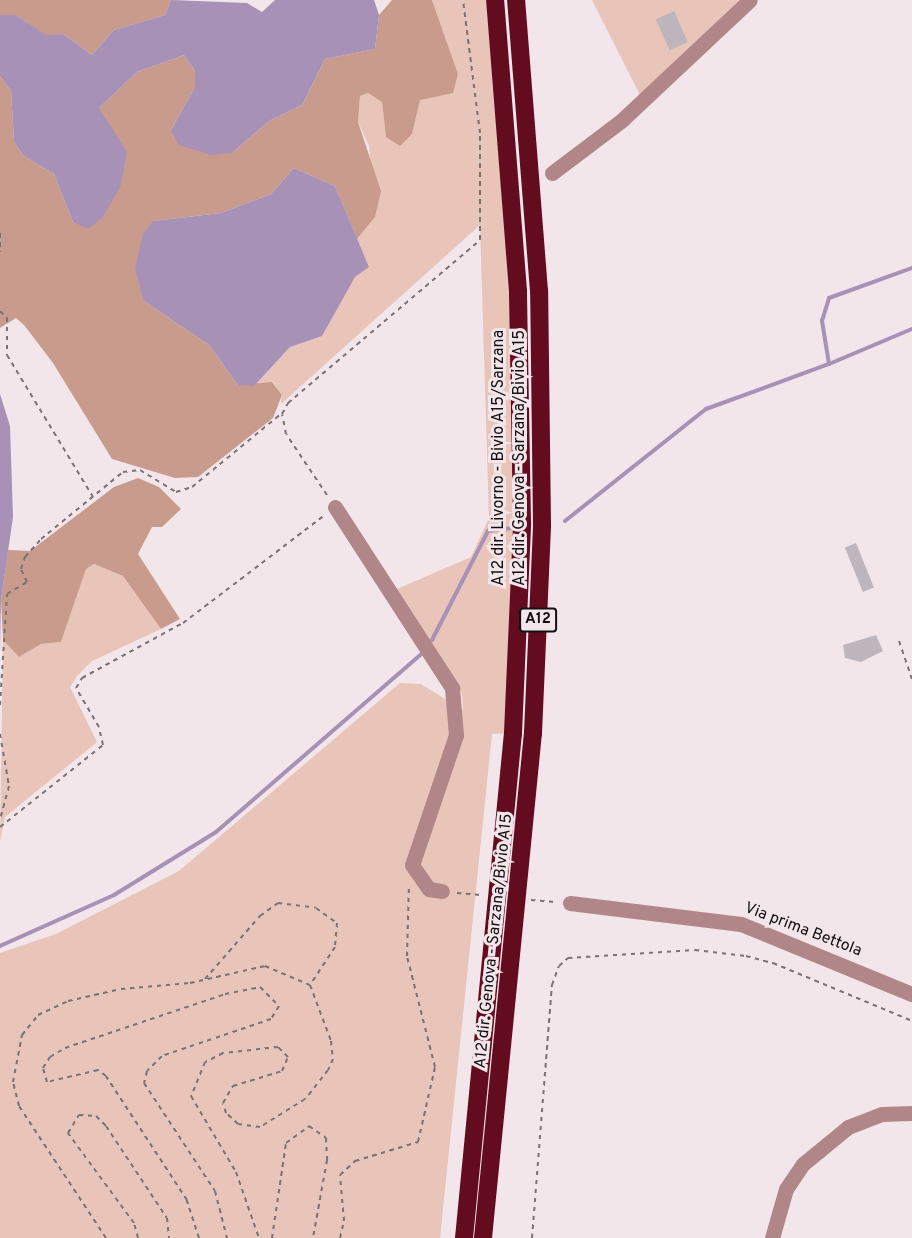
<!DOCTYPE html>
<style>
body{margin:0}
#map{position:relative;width:912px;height:1238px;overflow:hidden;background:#f2e6ea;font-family:Overpass,sans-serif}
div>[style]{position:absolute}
.green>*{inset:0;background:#e8c4b9}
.forest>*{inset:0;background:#c89b8d}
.water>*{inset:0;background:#a791b6}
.stream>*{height:4px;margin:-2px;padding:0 2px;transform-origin:2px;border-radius:2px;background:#a791b6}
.building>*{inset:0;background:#bfb6bd;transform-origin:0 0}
.path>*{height:2px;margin-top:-1px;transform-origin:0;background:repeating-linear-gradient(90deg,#797274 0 4.5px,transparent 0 9px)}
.minor>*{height:15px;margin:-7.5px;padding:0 7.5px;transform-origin:7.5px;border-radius:7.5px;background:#b18688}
.highway>*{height:18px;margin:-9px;padding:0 9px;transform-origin:9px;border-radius:9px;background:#640c1f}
span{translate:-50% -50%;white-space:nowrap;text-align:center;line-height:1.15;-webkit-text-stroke:6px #f2e6ea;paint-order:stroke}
.shield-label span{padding:2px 4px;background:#f2e6ea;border:2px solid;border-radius:4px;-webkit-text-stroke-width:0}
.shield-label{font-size:15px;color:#131011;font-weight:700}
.street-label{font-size:16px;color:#131011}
</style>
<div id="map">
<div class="green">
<div style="clip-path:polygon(432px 0,495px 0,518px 291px,513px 733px,492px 734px,440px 1238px,0 1238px,0 953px,56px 934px,179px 871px,400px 683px,421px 684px,463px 710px,462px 693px,397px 589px,471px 557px,489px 518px,480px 225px,281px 404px,282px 395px,273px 382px,254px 386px,290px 347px,322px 336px,355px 276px,369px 267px,357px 239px,375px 217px,369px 146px,358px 122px,360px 96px,368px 93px,382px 102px,386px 137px,412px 134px,420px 99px,452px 93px,458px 74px)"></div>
<div style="clip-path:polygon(592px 0,740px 0,640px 95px)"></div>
<div style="clip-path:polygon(94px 564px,123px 576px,161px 629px,92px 661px,78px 675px,70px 687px,97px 742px,5px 817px,0 842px,3px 640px,19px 657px,41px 644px,61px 642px,86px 569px)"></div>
</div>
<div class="forest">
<div style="clip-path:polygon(0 0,171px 0,165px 15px,114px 30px,92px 55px,63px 34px,46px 36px,16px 15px,0 15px)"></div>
<div style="clip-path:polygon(392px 0,432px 0,458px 74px,453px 93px,420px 100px,412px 134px,400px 146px,386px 137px,382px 102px,368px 93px,360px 96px,358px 122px,381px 191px,375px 217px,357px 239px,335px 186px,294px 168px,271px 194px,221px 213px,153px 221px,144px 301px,209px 345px,238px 385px,272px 382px,282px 395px,273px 418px,198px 477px,175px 478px,112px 459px,53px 363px,24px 325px,16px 318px,0 328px,0 76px,11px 91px,14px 142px,24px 156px,54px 174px,73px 222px,99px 108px,137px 72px,184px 55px,195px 71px,195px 87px,171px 130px,232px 153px,269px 121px,302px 105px,325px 59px,375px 49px,379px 15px)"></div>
<div style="clip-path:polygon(138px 478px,159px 487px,181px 509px,162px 527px,152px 527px,138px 554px,180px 619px,161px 629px,123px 576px,94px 564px,86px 569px,61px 642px,41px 644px,19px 657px,3px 640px,1px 600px,8px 550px,30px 551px,114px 487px)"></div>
</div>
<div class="water">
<div style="clip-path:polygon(171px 0,247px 3px,262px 12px,275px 0,374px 0,379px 15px,375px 49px,325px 59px,302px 105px,269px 121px,232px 153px,211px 155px,179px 145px,171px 130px,195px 87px,195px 71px,184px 55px,137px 72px,99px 108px,127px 152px,120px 188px,102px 218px,88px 229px,73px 222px,54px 174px,24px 156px,14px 142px,11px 91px,0 76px,0 15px,16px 15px,46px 35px,63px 34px,92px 55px,114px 30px,165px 15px)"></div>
<div style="clip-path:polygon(294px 168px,335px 186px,369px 267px,355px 277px,322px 336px,290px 347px,254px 386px,238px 385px,209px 345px,144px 301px,135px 269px,143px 234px,153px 221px,221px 213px,271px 194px)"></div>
<div style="clip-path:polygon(0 394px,10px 426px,13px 517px,1px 600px,0 652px)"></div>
</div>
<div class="stream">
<div style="left:829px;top:364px;width:90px;rotate:-22.9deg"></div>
<div style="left:565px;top:521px;width:180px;rotate:-38.5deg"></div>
<div style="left:706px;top:409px;width:131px;rotate:-20.1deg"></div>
<div style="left:829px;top:364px;width:44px;rotate:-99.2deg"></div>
<div style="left:822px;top:321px;width:24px;rotate:-73deg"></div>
<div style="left:829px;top:298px;width:88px;rotate:-19.9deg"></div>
<div style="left:432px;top:640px;width:123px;rotate:-62.8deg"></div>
<div style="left:488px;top:531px;width:23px;rotate:-7deg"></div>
<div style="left:0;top:946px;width:125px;rotate:-24.1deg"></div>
<div style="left:114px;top:895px;width:120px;rotate:-31.7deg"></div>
<div style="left:216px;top:832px;width:274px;rotate:-40.9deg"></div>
</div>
<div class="building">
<div style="left:674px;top:11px;width:34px;height:20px;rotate:66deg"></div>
<div style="left:856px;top:543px;width:48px;height:12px;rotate:68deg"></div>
<div style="clip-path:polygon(876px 635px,883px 651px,861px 662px,845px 658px,843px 645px)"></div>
</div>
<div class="path">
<div style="left:0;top:233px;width:19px;rotate:90deg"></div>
<div style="left:0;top:311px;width:10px;rotate:45deg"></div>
<div style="left:7px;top:318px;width:37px;rotate:90deg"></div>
<div style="left:7px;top:355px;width:166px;rotate:58.8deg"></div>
<div style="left:327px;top:495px;width:73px;rotate:-123.9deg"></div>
<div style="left:286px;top:434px;width:20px;rotate:-101deg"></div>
<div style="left:282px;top:414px;width:13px;rotate:-61deg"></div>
<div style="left:288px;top:403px;width:252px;rotate:-40.3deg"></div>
<div style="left:480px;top:240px;width:107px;rotate:-90deg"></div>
<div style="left:480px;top:133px;width:134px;rotate:-97.3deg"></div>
<div style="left:899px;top:641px;width:40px;rotate:71.1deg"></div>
<div style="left:0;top:705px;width:111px;rotate:-86.4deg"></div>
<div style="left:7px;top:594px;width:23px;rotate:-31deg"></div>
<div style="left:27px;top:582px;width:14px;rotate:-115deg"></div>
<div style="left:21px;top:569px;width:13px;rotate:-72deg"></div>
<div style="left:25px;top:557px;width:24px;rotate:-48deg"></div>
<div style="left:41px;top:539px;width:106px;rotate:-39.3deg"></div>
<div style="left:123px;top:472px;width:17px;rotate:-7deg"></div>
<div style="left:140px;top:470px;width:42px;rotate:31.4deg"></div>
<div style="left:176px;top:492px;width:17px;rotate:-17deg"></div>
<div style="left:192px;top:487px;width:115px;rotate:-39.4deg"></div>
<div style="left:0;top:734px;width:53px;rotate:80.2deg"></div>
<div style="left:9px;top:786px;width:34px;rotate:105deg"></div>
<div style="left:0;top:827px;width:132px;rotate:-38.5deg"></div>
<div style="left:103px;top:745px;width:18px;rotate:-103deg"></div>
<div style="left:99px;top:727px;width:45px;rotate:-120.5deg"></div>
<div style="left:76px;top:688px;width:12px;rotate:-59deg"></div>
<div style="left:82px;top:678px;width:115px;rotate:-28.6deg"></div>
<div style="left:183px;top:623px;width:178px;rotate:-37.3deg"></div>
<div style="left:457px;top:893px;width:24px;rotate:5deg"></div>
<div style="left:531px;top:900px;width:24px;rotate:5deg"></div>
<div style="left:205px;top:979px;width:84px;rotate:-48.9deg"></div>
<div style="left:260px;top:916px;width:22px;rotate:-36deg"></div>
<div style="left:278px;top:903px;width:38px;rotate:7deg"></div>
<div style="left:316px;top:908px;width:26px;rotate:36deg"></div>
<div style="left:337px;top:923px;width:24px;rotate:95deg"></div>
<div style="left:335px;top:947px;width:45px;rotate:123.3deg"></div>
<div style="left:106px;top:1238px;width:158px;rotate:-123.4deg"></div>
<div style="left:19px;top:1106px;width:25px;rotate:-104deg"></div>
<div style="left:13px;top:1082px;width:48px;rotate:-79.2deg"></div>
<div style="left:22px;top:1035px;width:26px;rotate:-51deg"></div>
<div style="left:38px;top:1015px;width:33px;rotate:-25deg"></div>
<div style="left:68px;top:1001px;width:54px;rotate:-12.8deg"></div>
<div style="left:121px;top:989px;width:69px;rotate:-5deg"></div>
<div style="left:190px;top:983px;width:77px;rotate:-12.8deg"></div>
<div style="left:265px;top:966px;width:49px;rotate:22.9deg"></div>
<div style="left:310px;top:985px;width:60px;rotate:69.4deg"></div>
<div style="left:331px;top:1041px;width:18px;rotate:84deg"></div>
<div style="left:333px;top:1059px;width:12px;rotate:114deg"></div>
<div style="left:328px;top:1070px;width:37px;rotate:128deg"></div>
<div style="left:305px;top:1099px;width:53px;rotate:148.1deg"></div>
<div style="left:260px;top:1127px;width:22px;rotate:-172deg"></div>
<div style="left:238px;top:1124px;width:16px;rotate:-137deg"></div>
<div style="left:226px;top:1113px;width:10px;rotate:-107deg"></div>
<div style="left:223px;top:1103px;width:20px;rotate:-60deg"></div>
<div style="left:233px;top:1086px;width:51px;rotate:-17deg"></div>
<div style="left:282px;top:1071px;width:15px;rotate:-67deg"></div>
<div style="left:288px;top:1057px;width:14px;rotate:-135deg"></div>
<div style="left:278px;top:1047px;width:55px;rotate:173.8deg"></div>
<div style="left:223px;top:1053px;width:20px;rotate:153deg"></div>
<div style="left:205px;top:1062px;width:37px;rotate:112deg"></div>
<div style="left:191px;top:1096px;width:88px;rotate:59.4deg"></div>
<div style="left:236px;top:1172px;width:70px;rotate:70.8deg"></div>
<div style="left:138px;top:1238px;width:16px;rotate:-105deg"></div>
<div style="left:134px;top:1223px;width:112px;rotate:-126.3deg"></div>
<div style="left:68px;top:1133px;width:21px;rotate:-59deg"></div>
<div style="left:79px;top:1115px;width:17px;rotate:3deg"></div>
<div style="left:96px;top:1116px;width:14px;rotate:45deg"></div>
<div style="left:106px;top:1126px;width:110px;rotate:56.5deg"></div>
<div style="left:167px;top:1218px;width:20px;rotate:84deg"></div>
<div style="left:199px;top:1238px;width:40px;rotate:-108deg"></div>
<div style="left:187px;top:1200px;width:148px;rotate:-123.2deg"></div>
<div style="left:106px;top:1076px;width:10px;rotate:-143deg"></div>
<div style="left:98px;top:1070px;width:52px;rotate:166.8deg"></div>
<div style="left:47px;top:1082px;width:15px;rotate:-106deg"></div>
<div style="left:43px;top:1068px;width:13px;rotate:-58deg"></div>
<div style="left:50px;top:1057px;width:17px;rotate:-31deg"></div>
<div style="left:65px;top:1048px;width:169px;rotate:-18.6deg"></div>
<div style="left:225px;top:994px;width:36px;rotate:-11deg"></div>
<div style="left:260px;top:987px;width:27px;rotate:45deg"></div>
<div style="left:279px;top:1006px;width:15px;rotate:122deg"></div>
<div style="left:271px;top:1019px;width:115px;rotate:161.3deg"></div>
<div style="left:162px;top:1056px;width:21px;rotate:135deg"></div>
<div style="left:147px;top:1071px;width:12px;rotate:104deg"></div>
<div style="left:144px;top:1083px;width:129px;rotate:56.7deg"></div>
<div style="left:215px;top:1191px;width:49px;rotate:75.7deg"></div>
<div style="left:272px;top:1238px;width:96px;rotate:-81.6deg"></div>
<div style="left:286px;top:1143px;width:29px;rotate:-36deg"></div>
<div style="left:309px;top:1126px;width:21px;rotate:35deg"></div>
<div style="left:326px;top:1138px;width:22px;rotate:87deg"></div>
<div style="left:327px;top:1160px;width:79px;rotate:100.2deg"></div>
<div style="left:340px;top:1238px;width:17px;rotate:-77deg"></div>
<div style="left:344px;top:1221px;width:46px;rotate:-95deg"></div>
<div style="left:340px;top:1175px;width:21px;rotate:-43deg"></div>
<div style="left:355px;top:1161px;width:66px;rotate:-16.8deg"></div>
<div style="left:418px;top:1142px;width:77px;rotate:-77.2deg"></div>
<div style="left:435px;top:1067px;width:114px;rotate:-104.2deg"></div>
<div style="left:407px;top:956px;width:71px;rotate:-88.4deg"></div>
<div style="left:532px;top:1238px;width:254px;rotate:-85.5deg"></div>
<div style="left:552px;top:985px;width:20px;rotate:-70deg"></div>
<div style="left:559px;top:966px;width:12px;rotate:-42deg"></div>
<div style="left:568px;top:958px;width:127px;rotate:-3.6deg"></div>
<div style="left:695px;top:950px;width:51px;rotate:6.7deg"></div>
<div style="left:746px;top:956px;width:28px;rotate:15deg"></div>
<div style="left:773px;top:963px;width:151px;rotate:22.6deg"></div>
</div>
<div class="minor">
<div style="left:552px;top:173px;width:88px;rotate:-37.1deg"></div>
<div style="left:622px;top:120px;width:175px;rotate:-43.2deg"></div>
<div style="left:335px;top:507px;width:216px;rotate:57.1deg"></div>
<div style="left:452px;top:688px;width:47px;rotate:85.1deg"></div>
<div style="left:456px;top:735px;width:137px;rotate:108.7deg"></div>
<div style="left:412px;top:865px;width:29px;rotate:55deg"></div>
<div style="left:429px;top:889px;width:13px;rotate:9deg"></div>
<div style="left:570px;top:903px;width:172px;rotate:7deg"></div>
<div style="left:741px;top:924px;width:185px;rotate:22.3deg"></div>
<div style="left:772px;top:1238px;width:51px;rotate:-74.1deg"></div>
<div style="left:786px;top:1189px;width:30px;rotate:-56deg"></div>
<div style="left:803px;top:1164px;width:58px;rotate:-39.4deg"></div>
<div style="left:848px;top:1127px;width:36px;rotate:-21deg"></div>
<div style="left:882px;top:1114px;width:30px;rotate:-2deg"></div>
</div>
<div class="highway">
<div style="left:464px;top:1238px;width:507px;rotate:-84.46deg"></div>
<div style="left:513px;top:733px;width:210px;rotate:-87.5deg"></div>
<div style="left:522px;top:523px;width:232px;rotate:-91deg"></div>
<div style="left:518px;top:291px;width:292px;rotate:-94.5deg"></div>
<div style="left:483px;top:1238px;width:507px;rotate:-84.35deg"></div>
<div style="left:533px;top:733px;width:208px;rotate:-87.5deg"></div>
<div style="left:542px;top:525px;width:234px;rotate:-90.7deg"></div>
<div style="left:539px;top:291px;width:292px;rotate:-94.5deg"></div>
</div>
<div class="shield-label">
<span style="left:538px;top:620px">A12</span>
</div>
<div class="street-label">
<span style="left:499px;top:458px;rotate:-90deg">A12 dir. Livorno - Bivio A15/Sarzana</span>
<span style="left:520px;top:458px;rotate:-90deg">A12 dir. Genova - Sarzana/Bivio A15</span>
<span style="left:803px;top:930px;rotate:21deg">Via prima Bettola</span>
<span style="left:494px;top:941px;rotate:-84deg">A12 dir. Genova - Sarzana/Bivio A15</span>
</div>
</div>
